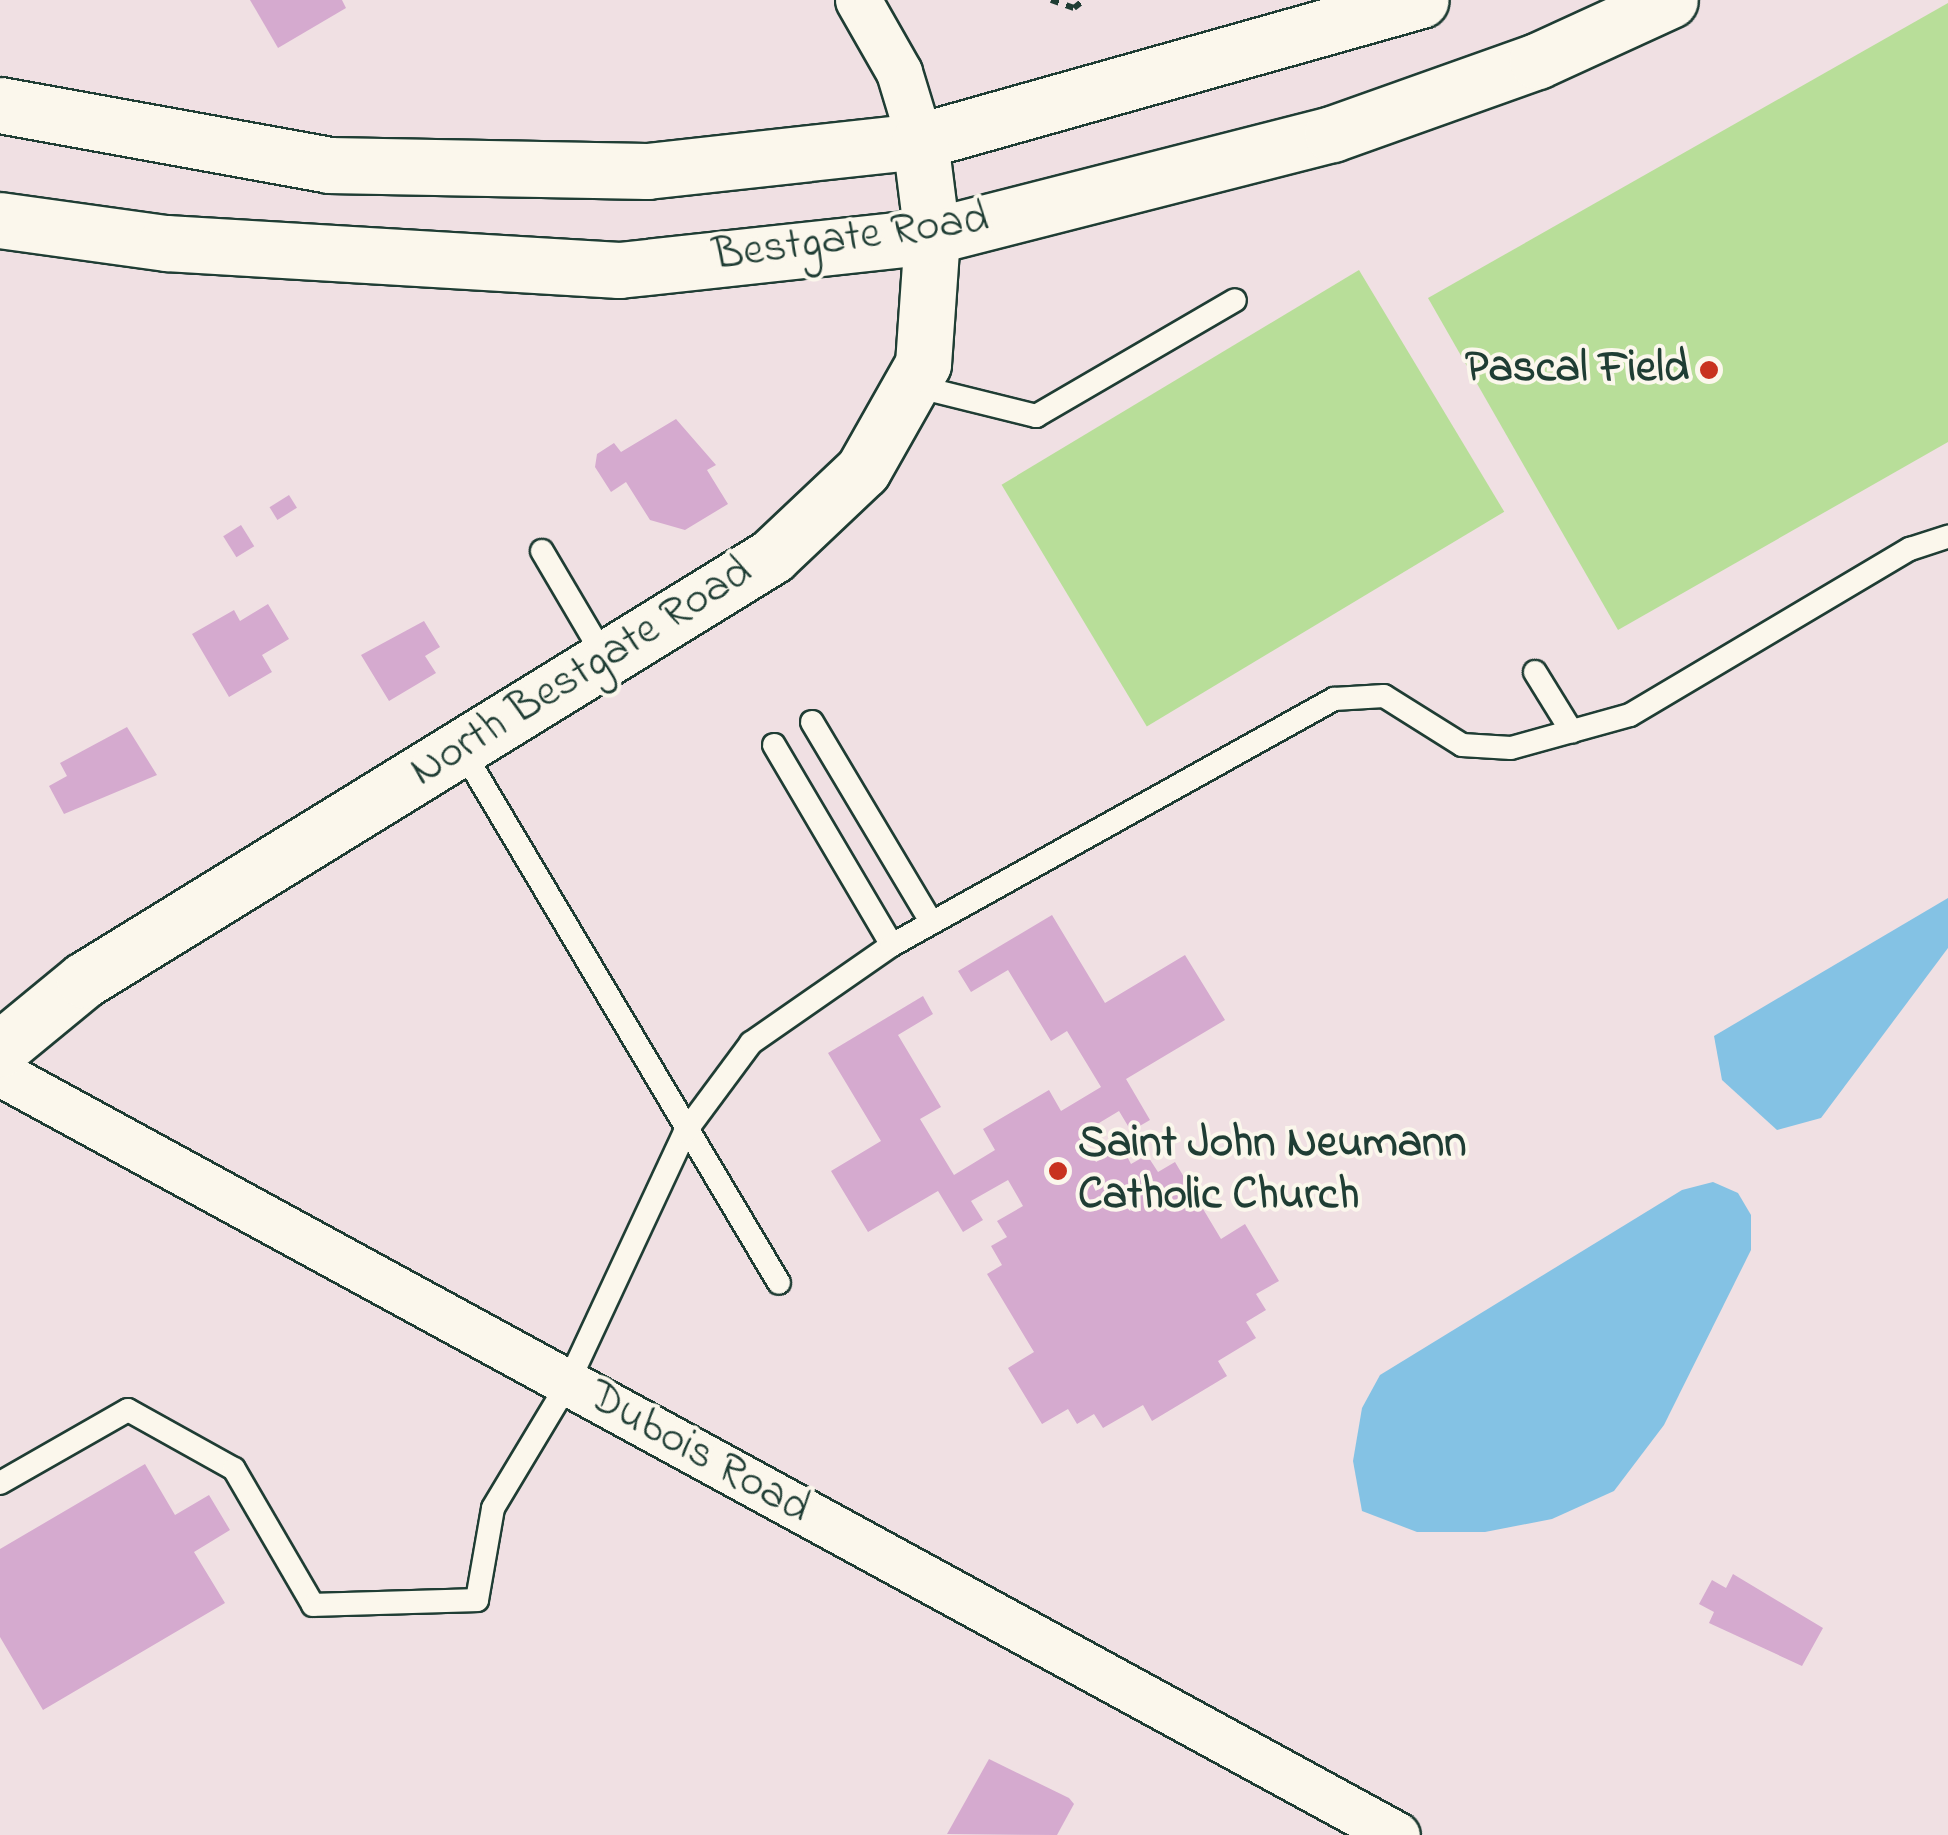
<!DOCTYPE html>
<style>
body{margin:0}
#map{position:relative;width:1948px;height:1835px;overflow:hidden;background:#f0e0e3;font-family:"Indie Flower",sans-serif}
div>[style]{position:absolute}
.green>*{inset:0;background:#b8de99;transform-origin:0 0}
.water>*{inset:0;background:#84c2e4}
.building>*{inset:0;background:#d5aacf;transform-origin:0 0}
.path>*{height:6px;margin-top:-3px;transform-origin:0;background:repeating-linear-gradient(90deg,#1f3d34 0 8px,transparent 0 16px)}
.roads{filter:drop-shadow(2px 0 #1f3d34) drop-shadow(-2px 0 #1f3d34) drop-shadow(0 2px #1f3d34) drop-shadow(0 -2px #1f3d34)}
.lane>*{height:22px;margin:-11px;padding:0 11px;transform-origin:11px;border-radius:11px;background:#fbf7ec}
.street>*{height:45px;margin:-22.5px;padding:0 22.5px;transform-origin:22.5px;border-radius:22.5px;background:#fbf7ec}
.secondary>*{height:55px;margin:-27.5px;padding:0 27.5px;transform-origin:27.5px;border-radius:27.5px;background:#fbf7ec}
.dots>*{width:28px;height:28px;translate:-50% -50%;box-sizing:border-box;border:5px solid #fbf7ec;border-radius:50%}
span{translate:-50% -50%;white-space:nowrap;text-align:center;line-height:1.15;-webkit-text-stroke:8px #fbf7ec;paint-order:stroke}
.street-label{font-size:45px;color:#1f3d34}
.poi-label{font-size:45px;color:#1f3d34;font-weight:700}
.right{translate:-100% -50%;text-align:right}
.left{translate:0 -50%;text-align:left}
</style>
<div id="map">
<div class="green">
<div style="clip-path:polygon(1948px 3px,1948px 442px,1618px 630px,1428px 298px)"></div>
<div style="left:1359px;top:270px;width:282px;height:417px;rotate:59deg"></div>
</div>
<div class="water">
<div style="clip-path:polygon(1948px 898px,1948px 948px,1821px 1118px,1777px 1130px,1722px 1080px,1714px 1036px)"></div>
<div style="clip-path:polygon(1713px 1182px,1738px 1193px,1751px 1215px,1751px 1250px,1664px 1425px,1614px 1491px,1552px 1519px,1485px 1532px,1417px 1532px,1362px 1511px,1353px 1461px,1362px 1408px,1380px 1375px,1682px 1190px)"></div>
</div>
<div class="building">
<div style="clip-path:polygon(250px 0,342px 0,346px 8px,278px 48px)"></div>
<div style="clip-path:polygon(676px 419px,716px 465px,707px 470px,728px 504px,685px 530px,650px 520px,626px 482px,611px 492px,595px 467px,597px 454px,614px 443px,621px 452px)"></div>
<div style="left:289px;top:495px;width:15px;height:23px;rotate:58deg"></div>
<div style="left:241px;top:525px;width:25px;height:21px;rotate:58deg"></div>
<div style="clip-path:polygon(268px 604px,289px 639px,262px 655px,272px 672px,229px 697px,192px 634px,234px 610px,240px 621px)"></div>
<div style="clip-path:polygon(424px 621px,440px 647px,425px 656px,436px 673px,389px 701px,361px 655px)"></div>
<div style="clip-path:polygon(127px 727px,157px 775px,64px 814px,49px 786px,67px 776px,60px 763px)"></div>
<div style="clip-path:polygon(1052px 915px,1105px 1003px,1185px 955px,1225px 1020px,1126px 1079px,1150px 1120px,1131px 1131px,1119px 1111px,1079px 1135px,1096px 1162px,1122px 1147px,1131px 1164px,1147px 1155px,1158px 1172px,1175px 1162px,1221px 1239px,1245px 1224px,1279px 1281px,1256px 1294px,1266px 1310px,1246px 1322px,1256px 1338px,1218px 1361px,1227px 1376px,1152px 1421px,1143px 1405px,1103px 1428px,1094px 1414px,1077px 1424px,1068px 1409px,1042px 1424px,1008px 1368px,1034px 1352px,987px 1274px,1002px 1265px,991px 1246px,1007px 1237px,997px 1221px,1023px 1206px,1008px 1180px,971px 1201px,983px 1220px,963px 1232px,938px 1191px,868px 1232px,831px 1171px,881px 1141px,828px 1053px,923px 996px,933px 1014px,898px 1035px,941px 1107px,920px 1119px,954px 1175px,995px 1150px,983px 1129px,1049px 1090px,1061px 1111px,1101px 1087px,1067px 1031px,1051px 1041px,1008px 970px,971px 992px,958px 971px)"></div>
<div style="clip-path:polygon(145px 1464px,175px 1515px,209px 1495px,230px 1530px,194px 1552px,225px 1603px,43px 1710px,0 1637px,0 1549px)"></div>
<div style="clip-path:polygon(1733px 1574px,1823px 1628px,1802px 1666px,1709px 1623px,1714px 1612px,1699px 1604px,1712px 1580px,1726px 1588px)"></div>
<div style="clip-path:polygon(989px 1759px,1069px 1798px,1074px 1804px,1057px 1835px,947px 1834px)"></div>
</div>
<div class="path">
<div style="left:1051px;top:0;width:24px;rotate:19deg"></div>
<div style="left:1074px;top:8px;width:13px;rotate:-39deg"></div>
</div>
<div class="roads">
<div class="lane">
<div style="left:911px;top:385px;width:129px;rotate:13.9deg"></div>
<div style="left:1036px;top:416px;width:230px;rotate:-30.2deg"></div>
<div style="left:542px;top:551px;width:124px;rotate:59.5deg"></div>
<div style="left:1535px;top:672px;width:70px;rotate:58.3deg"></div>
<div style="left:812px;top:722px;width:233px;rotate:59.2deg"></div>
<div style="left:774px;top:745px;width:232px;rotate:59.5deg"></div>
<div style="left:461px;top:748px;width:622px;rotate:59.27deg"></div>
<div style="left:0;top:1483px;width:147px;rotate:-29.7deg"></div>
<div style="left:128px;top:1410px;width:121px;rotate:29.1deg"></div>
<div style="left:234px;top:1469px;width:157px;rotate:59.8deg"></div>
<div style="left:313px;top:1605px;width:164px;rotate:-1.7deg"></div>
<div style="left:477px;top:1600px;width:93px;rotate:-80.1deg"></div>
<div style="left:493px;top:1508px;width:146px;rotate:-59deg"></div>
<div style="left:568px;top:1383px;width:277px;rotate:-65deg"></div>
<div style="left:685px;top:1132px;width:111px;rotate:-53.4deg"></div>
<div style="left:751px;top:1043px;width:172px;rotate:-34.8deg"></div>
<div style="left:892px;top:945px;width:506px;rotate:-29.1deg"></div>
<div style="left:1334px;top:699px;width:50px;rotate:-3.4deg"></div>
<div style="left:1384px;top:696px;width:92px;rotate:32.1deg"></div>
<div style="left:1462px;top:745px;width:49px;rotate:3.5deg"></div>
<div style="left:1511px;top:748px;width:123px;rotate:-15.5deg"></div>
<div style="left:1630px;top:715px;width:326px;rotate:-30.7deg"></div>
<div style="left:1910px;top:549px;width:40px;rotate:-18deg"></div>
</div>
<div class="street">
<div style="left:858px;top:0;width:83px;rotate:60.3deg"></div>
<div style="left:899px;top:72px;width:72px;rotate:73.1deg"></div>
<div style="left:0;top:1073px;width:1591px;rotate:28.61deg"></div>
</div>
<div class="secondary">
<div style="left:0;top:105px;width:334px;rotate:10.3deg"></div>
<div style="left:329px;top:165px;width:318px;rotate:1.1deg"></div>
<div style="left:647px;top:171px;width:275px;rotate:-6.3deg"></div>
<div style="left:920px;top:141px;width:520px;rotate:-15.72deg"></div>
<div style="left:0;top:220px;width:168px;rotate:7.9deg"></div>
<div style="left:166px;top:243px;width:454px;rotate:3.4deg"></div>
<div style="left:619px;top:270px;width:315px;rotate:-6.2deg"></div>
<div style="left:932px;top:236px;width:413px;rotate:-14.3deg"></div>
<div style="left:1332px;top:134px;width:218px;rotate:-19.6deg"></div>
<div style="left:1537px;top:61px;width:146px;rotate:-24.6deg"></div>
<div style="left:0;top:1049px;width:109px;rotate:-39.4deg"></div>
<div style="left:84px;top:980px;width:808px;rotate:-31.64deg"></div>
<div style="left:772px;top:556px;width:125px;rotate:-43.4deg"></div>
<div style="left:863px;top:470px;width:122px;rotate:-60.5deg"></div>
<div style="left:923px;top:364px;width:128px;rotate:-86deg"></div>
<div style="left:932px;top:236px;width:96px;rotate:-97.2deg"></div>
</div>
</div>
<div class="dots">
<div style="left:1709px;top:370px;background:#c8321e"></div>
<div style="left:1058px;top:1171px;background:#c8321e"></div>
</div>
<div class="street-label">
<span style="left:851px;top:239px;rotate:-8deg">Bestgate Road</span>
<span style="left:582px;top:673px;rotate:-32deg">North Bestgate Road</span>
<span style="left:698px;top:1454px;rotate:29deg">Dubois Road</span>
</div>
<div class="poi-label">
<span class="right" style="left:1689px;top:370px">Pascal Field</span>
<span class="left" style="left:1078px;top:1171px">Saint John Neumann<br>Catholic Church</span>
</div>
</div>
